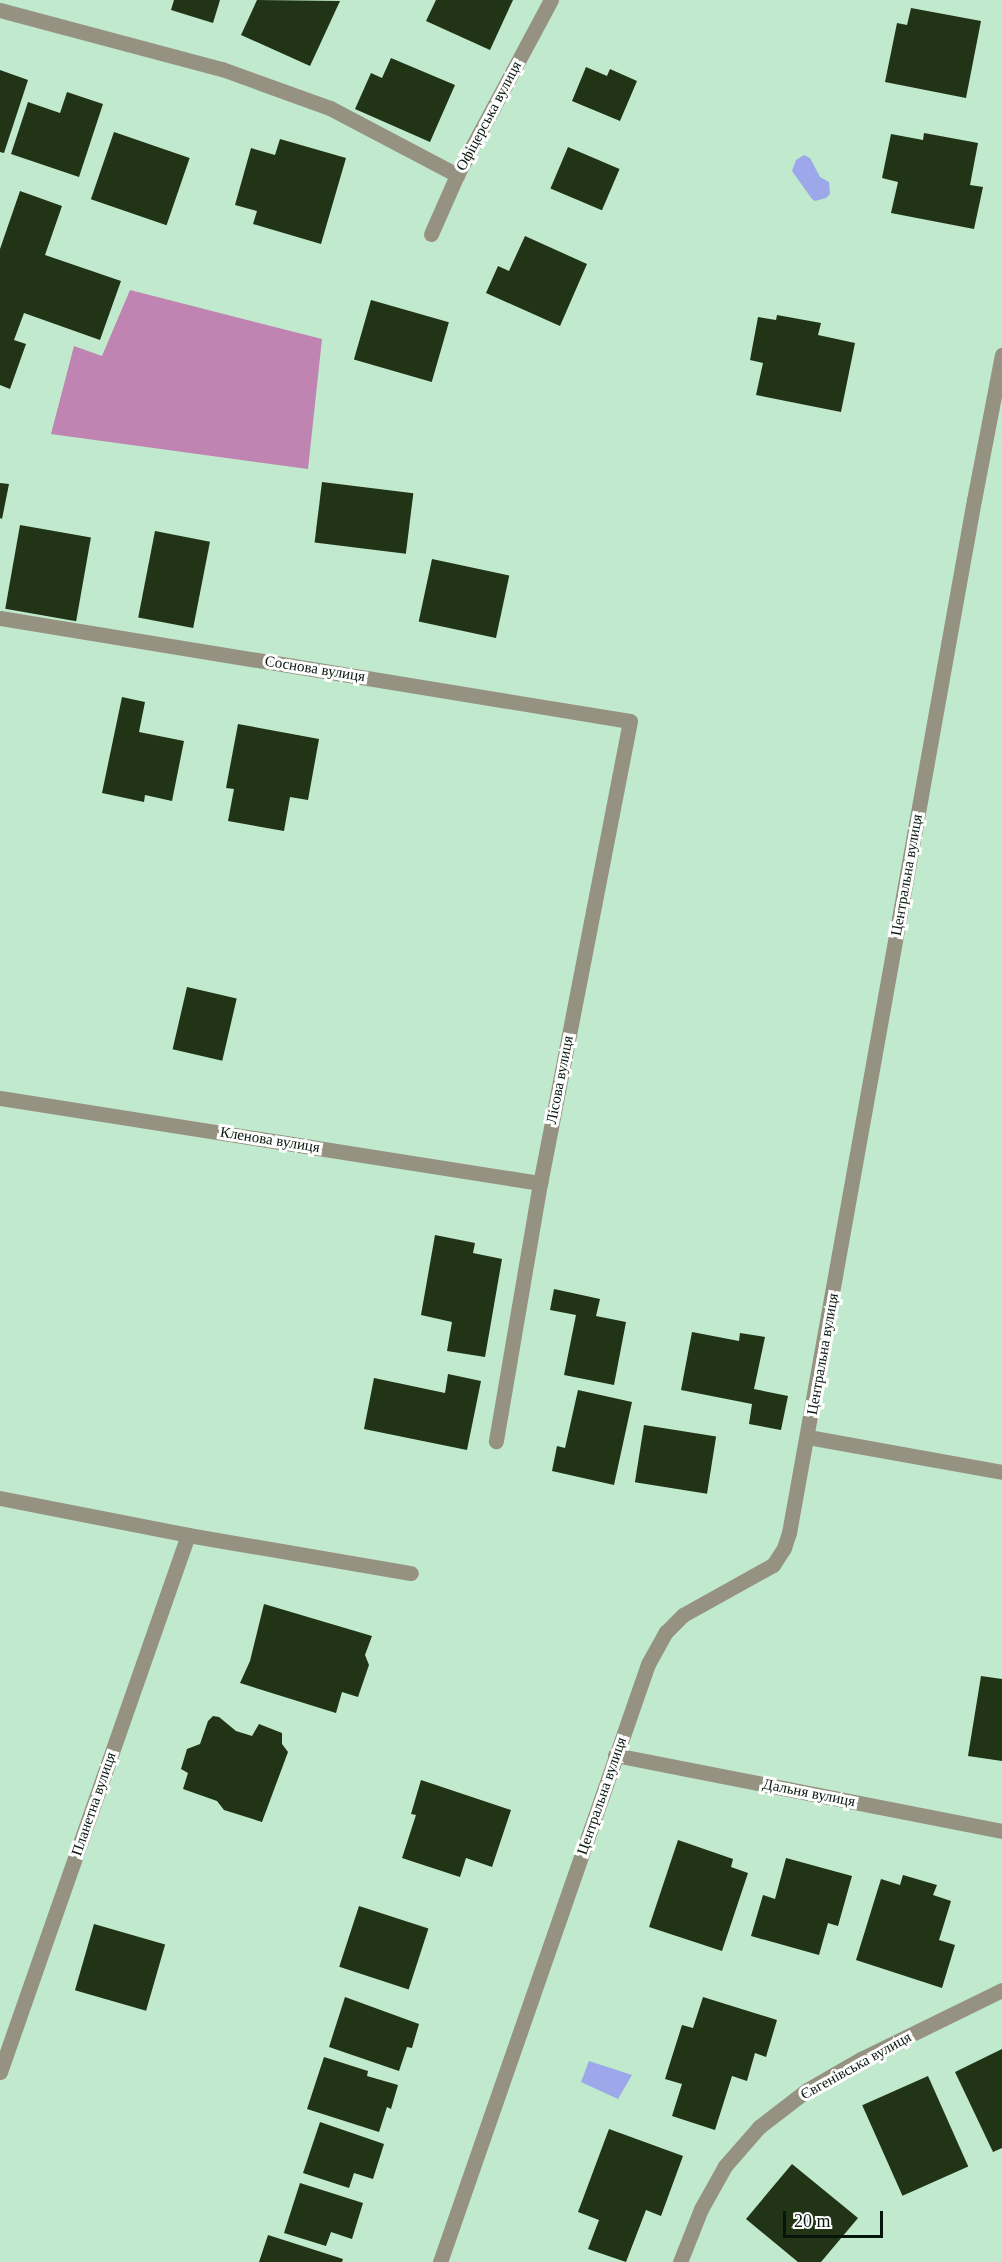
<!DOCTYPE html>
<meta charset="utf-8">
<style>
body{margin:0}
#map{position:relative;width:1002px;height:2262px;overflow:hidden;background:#c0e9cd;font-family:"Times New Roman",serif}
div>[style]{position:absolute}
.forest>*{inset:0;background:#c084b2}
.water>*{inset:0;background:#9ca8e9}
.building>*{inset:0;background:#213416;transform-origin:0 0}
.service>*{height:15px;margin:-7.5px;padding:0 7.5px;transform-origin:7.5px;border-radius:7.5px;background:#969281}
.minor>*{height:15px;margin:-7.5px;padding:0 7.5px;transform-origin:7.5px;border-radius:7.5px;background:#969281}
span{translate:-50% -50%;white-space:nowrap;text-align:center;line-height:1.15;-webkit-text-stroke:6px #fefefe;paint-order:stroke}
.street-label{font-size:15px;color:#07160c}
.scale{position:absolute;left:783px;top:2211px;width:100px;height:27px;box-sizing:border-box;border:3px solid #07160c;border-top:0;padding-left:8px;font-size:18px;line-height:21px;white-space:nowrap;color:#07160c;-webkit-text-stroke:4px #fefefe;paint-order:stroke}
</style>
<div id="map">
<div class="forest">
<div style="clip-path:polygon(130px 290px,322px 339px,308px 469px,51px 434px,74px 346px,102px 356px)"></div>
</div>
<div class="water">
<div style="clip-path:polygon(804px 155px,810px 158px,820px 177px,829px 182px,830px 194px,826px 198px,815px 201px,812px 199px,792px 171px,796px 160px)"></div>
<div style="clip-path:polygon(589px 2061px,632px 2075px,618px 2099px,581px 2082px)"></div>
</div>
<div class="building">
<div style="clip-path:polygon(174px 0,220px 0,213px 23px,171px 10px)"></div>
<div style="clip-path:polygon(257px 0,340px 1px,310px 66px,241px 35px)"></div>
<div style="clip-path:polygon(436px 0,513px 0,490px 50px,426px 21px)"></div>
<div style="clip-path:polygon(911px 8px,981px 21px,966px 98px,885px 82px,897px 23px,907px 25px)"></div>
<div style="clip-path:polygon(391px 58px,455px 85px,430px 142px,355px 109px,371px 73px,382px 78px)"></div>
<div style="clip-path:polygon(586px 67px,607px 76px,610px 69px,637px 81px,620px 121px,572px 101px)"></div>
<div style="clip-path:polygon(0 70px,28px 80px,4px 153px,0 152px)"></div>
<div style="clip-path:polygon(67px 92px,103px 104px,79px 177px,11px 154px,28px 102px,60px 113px)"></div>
<div style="left:114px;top:132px;width:80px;height:71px;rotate:19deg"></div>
<div style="clip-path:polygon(924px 133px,978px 143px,970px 185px,983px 187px,974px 229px,891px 213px,898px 182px,882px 178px,891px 134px,923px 140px)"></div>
<div style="clip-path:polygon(280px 139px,346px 158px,321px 244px,253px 224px,257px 211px,235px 205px,251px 148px,275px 155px)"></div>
<div style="left:568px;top:147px;width:56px;height:45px;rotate:23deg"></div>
<div style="clip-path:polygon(20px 191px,62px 206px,45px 255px,121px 281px,100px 340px,24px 313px,14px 340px,26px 344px,10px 389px,0 385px,0 249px)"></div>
<div style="clip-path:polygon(525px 236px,587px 264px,560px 326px,486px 293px,498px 266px,509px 271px)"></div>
<div style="left:371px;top:300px;width:81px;height:62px;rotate:16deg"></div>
<div style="clip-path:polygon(777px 315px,821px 323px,818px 335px,855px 343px,841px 412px,756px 395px,763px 363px,750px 360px,758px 317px,776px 320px)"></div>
<div style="left:322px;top:482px;width:92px;height:61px;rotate:7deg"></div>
<div style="clip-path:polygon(0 483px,9px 484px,2px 519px,0 518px)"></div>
<div style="left:20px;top:525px;width:72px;height:85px;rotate:10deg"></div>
<div style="left:155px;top:531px;width:56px;height:88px;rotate:11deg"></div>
<div style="left:432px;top:559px;width:79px;height:64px;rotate:12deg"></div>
<div style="clip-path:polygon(122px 697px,145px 702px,139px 732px,184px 741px,172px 801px,145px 795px,144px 802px,102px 793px)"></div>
<div style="clip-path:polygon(238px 724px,319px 739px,308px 800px,290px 797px,284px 831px,228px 821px,234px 789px,226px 788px)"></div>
<div style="left:187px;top:987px;width:51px;height:64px;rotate:13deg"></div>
<div style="clip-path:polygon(435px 1235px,475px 1243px,473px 1253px,502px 1259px,485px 1357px,447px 1351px,452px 1322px,421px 1315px)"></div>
<div style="clip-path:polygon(554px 1289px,600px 1299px,596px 1316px,626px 1322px,614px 1385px,564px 1375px,576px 1315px,550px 1310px)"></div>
<div style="clip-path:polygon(692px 1332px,739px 1341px,740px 1333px,765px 1337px,754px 1389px,788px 1396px,781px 1430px,749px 1424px,752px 1404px,681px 1390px)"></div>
<div style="clip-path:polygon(448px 1374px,481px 1381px,467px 1450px,364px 1429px,374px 1378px,445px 1393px)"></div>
<div style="clip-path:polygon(578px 1390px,632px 1402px,614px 1485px,552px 1471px,557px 1446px,565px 1448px)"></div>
<div style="left:644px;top:1425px;width:73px;height:58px;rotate:9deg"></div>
<div style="clip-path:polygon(264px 1604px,372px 1636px,365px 1655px,369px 1665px,358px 1697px,342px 1692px,336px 1713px,240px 1683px,250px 1661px)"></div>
<div style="clip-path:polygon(981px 1676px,1002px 1679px,1002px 1761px,968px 1756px)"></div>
<div style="clip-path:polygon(213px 1716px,219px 1717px,236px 1731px,252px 1736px,259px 1724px,282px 1733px,282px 1744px,288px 1752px,262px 1822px,224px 1810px,217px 1801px,183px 1789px,188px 1773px,181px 1769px,187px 1749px,200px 1744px,208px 1721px)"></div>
<div style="clip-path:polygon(421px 1780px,511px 1810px,492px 1867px,466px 1858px,460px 1877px,402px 1858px,416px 1815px,411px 1814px)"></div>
<div style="clip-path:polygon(678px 1840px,733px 1859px,731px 1867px,748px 1873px,722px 1951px,649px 1927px)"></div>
<div style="clip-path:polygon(786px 1858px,852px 1876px,838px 1926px,828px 1923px,819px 1955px,751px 1936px,763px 1895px,775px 1899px)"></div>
<div style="clip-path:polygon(903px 1875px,937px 1885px,933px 1895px,951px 1901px,939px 1940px,955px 1945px,942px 1988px,856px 1960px,881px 1879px,900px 1885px)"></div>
<div style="left:359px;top:1906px;width:73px;height:64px;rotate:18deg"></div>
<div style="left:94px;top:1924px;width:74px;height:69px;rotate:16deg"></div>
<div style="clip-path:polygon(345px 1997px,419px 2024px,412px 2048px,407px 2047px,399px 2071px,329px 2047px)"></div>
<div style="clip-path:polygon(703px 1997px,777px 2020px,766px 2057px,755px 2053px,747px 2081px,732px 2076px,715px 2130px,672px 2116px,682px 2084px,665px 2079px,682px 2025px,693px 2028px)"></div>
<div style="clip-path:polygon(1002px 2049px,1002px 2148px,993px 2152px,955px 2072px)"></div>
<div style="clip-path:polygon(324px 2057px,368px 2071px,367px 2076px,398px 2085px,391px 2109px,387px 2107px,379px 2132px,307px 2109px)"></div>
<div style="left:928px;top:2076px;width:99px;height:72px;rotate:66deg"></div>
<div style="clip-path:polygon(320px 2122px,384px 2144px,373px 2179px,354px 2173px,349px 2188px,303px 2173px)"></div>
<div style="clip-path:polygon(609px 2129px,683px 2156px,661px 2216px,646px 2210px,626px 2262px,588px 2249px,599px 2220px,578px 2212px)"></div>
<div style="clip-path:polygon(792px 2164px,858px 2218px,821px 2262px,798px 2262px,746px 2219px)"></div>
<div style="clip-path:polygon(300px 2183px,363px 2203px,352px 2239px,331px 2232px,326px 2246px,284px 2233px)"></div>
<div style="clip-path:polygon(268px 2235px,343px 2259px,342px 2262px,259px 2262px)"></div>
</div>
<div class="service">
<div style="left:0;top:1498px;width:192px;rotate:11.1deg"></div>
<div style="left:188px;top:1535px;width:226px;rotate:9.7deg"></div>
</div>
<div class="minor">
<div style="left:0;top:10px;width:230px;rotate:14.9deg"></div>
<div style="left:222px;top:69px;width:115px;rotate:19.9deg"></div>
<div style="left:330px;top:108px;width:144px;rotate:27.8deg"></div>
<div style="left:431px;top:234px;width:64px;rotate:-66.2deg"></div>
<div style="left:457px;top:175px;width:199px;rotate:-61.8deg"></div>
<div style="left:0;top:618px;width:638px;rotate:9.29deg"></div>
<div style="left:630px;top:721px;width:471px;rotate:101deg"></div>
<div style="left:540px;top:1183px;width:262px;rotate:99.7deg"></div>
<div style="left:0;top:1098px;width:547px;rotate:8.95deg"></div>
<div style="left:808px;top:1437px;width:197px;rotate:10.2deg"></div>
<div style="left:615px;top:1755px;width:394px;rotate:11.1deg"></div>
<div style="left:0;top:2072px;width:569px;rotate:-70.71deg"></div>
<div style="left:440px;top:2262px;width:633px;rotate:-70.82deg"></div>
<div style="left:648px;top:1664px;width:37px;rotate:-61deg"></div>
<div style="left:666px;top:1632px;width:24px;rotate:-45deg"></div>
<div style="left:683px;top:1615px;width:103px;rotate:-29.1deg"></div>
<div style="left:773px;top:1565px;width:20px;rotate:-57deg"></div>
<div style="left:784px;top:1548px;width:16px;rotate:-72deg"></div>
<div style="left:789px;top:1533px;width:1049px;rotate:-79.85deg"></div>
<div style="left:974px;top:500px;width:148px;rotate:-79.1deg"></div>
<div style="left:680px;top:2262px;width:57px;rotate:-68.4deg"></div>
<div style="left:701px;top:2209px;width:49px;rotate:-60.8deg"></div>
<div style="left:725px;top:2166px;width:52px;rotate:-48.9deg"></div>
<div style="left:759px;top:2127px;width:61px;rotate:-37.6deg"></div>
<div style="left:807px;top:2090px;width:62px;rotate:-29.9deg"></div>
<div style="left:861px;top:2059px;width:157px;rotate:-26.1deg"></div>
</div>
<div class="street-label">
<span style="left:489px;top:116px;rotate:-62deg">Офіцерська вулиця</span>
<span style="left:315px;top:669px;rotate:9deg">Соснова вулиця</span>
<span style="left:907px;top:875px;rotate:-80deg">Центральна вулиця</span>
<span style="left:560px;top:1080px;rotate:-79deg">Лісова вулиця</span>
<span style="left:270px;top:1140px;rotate:9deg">Кленова вулиця</span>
<span style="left:823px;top:1354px;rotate:-80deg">Центральна вулиця</span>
<span style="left:809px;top:1793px;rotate:11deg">Дальня вулиця</span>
<span style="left:602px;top:1796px;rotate:-71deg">Центральна вулиця</span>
<span style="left:94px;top:1804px;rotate:-71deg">Планетна вулиця</span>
<span style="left:856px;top:2066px;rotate:-29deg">Євгенівська вулиця</span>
</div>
<div class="scale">20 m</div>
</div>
